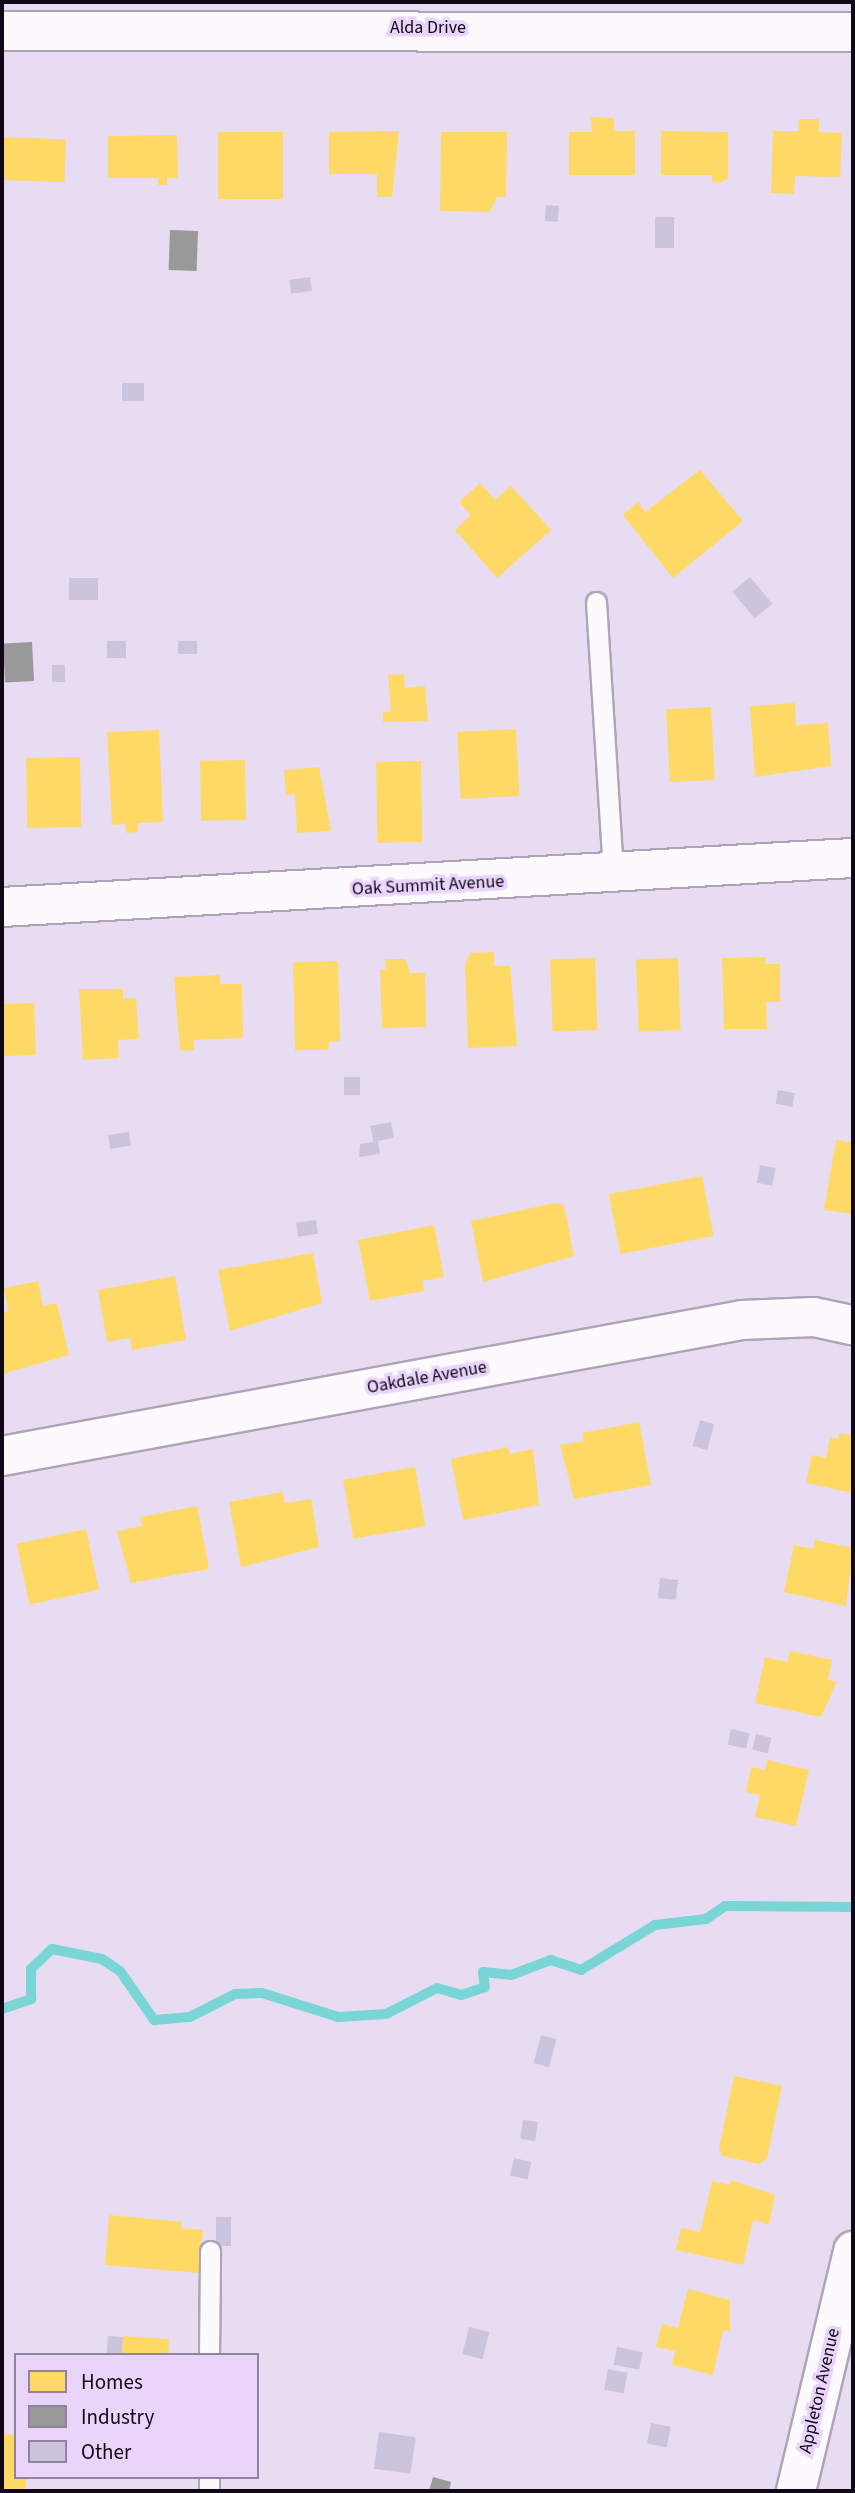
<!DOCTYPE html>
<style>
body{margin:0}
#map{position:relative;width:855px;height:2493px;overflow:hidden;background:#e8dcf2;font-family:"Source Sans 3",sans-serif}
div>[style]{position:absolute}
.homes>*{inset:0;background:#ffd966;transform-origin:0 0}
.industry>*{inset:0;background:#999;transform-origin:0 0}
.stream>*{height:10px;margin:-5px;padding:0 5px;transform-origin:5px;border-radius:5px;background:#7ad5d7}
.building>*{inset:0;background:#ccc4dd;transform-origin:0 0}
.roads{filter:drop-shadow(2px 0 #afa4b7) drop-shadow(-2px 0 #afa4b7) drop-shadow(0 2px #afa4b7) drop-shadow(0 -2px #afa4b7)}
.lane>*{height:19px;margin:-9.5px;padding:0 9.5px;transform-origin:9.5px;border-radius:9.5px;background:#fcfafd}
.street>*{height:38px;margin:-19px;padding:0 19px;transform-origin:19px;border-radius:19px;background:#fcfafd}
span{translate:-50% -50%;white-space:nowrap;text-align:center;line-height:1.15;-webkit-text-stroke:7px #e9d4fa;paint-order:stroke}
.street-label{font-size:18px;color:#100717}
.frame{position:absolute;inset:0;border:4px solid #100717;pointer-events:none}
.legend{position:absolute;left:14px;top:2353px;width:245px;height:126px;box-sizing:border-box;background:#e9d4fa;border:2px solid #92829f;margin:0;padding:9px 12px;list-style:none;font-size:21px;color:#100717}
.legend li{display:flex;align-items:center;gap:14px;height:35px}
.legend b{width:35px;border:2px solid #92829f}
</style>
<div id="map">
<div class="homes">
<div style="clip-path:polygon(591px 117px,614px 118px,614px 131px,635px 131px,635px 175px,569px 175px,569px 132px,592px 132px)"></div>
<div style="clip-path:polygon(799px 119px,819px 119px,819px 132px,842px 133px,840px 177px,795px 176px,794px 194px,771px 193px,773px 131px,798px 131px)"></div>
<div style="clip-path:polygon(399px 131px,392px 197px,377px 197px,377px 174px,329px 174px,329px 132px)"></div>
<div style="clip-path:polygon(661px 131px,728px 132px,728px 178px,721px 183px,712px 182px,712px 175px,661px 175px)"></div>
<div style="left:218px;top:132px;width:65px;height:67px"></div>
<div style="clip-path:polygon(441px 132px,507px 132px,506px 197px,497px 197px,490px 212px,440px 211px)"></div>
<div style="clip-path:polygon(177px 135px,178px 178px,167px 178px,167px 185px,158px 185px,158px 178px,108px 178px,108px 136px)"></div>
<div style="left:2px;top:137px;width:64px;height:43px;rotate:2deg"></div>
<div style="clip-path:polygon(700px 470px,743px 521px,673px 578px,623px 515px,638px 502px,645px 512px)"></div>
<div style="clip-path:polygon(480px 483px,495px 500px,511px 486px,551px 530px,497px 578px,455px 530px,471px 515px,459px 502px)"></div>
<div style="clip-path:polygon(404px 674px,405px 688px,425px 686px,428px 721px,383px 722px,383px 712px,391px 712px,388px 675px)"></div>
<div style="clip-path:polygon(795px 703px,796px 725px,828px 723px,831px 766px,755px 777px,750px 706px)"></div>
<div style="left:711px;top:707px;width:73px;height:45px;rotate:87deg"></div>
<div style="left:516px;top:729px;width:67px;height:59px;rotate:87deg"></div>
<div style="clip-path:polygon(159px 730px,163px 822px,138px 823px,138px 832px,126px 833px,125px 824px,112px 825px,107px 732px)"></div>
<div style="left:80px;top:757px;width:70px;height:54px;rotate:89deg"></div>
<div style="left:245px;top:760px;width:60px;height:45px;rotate:89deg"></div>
<div style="left:421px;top:761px;width:81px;height:45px;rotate:89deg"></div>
<div style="clip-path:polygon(319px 767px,331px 831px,297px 833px,295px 794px,286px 795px,284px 770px)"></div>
<div style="clip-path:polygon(494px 952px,494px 966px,510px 966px,517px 1046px,468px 1048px,465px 965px,470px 953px)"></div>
<div style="clip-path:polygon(765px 957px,765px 964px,780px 964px,780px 1002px,766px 1002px,767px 1029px,724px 1029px,722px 958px)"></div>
<div style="left:595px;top:958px;width:72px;height:45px;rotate:88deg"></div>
<div style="left:678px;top:958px;width:72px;height:42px;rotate:88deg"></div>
<div style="clip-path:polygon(385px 959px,405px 959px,410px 973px,425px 973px,426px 1027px,382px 1028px,380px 970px,386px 969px)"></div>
<div style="clip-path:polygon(338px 961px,340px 1041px,329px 1042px,328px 1050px,295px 1050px,293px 962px)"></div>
<div style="clip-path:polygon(220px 975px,220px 984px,242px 984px,243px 1038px,194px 1040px,194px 1050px,180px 1051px,174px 977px)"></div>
<div style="clip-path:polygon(79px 989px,123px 989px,123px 999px,136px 998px,139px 1039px,118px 1040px,119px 1058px,83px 1060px)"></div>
<div style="left:34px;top:1003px;width:52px;height:32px;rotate:88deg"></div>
<div style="clip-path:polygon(836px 1140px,853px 1143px,853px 1214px,824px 1210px)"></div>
<div style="left:702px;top:1176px;width:61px;height:95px;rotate:79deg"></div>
<div style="clip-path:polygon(555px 1203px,564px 1205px,574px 1256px,483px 1282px,471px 1221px)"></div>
<div style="clip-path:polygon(434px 1225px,444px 1277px,422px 1281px,424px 1291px,370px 1301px,358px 1240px)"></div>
<div style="clip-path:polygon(313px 1253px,322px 1303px,230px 1331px,218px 1270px)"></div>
<div style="clip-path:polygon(175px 1276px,186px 1340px,132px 1350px,130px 1338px,107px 1342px,98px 1290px)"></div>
<div style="clip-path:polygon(38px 1281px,43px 1306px,57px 1303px,69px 1355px,2px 1374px,2px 1313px,8px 1311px,4px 1288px)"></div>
<div style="clip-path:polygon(639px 1422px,651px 1485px,574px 1499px,560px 1445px,584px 1441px,582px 1433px)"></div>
<div style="clip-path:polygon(839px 1433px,853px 1436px,853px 1493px,806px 1483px,812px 1455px,826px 1458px,830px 1437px,838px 1439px)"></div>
<div style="clip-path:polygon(508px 1447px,510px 1454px,533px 1449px,539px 1505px,463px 1520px,451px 1459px)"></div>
<div style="left:415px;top:1467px;width:60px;height:73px;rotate:80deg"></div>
<div style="clip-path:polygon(283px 1492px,285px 1503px,311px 1499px,319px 1547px,241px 1567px,229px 1502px)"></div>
<div style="clip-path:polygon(197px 1506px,209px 1569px,131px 1583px,117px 1531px,142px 1526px,140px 1517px)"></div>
<div style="left:86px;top:1529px;width:62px;height:71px;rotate:78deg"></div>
<div style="clip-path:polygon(815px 1540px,853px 1548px,846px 1606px,784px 1592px,794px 1545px,813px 1549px)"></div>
<div style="clip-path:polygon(790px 1651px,832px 1660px,828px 1680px,837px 1682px,821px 1717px,755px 1703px,765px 1657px,787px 1662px)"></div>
<div style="clip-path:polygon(767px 1760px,809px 1770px,796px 1826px,755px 1817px,760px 1795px,746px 1792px,751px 1767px,765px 1770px)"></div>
<div style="clip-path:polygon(734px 2076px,782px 2086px,767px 2158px,760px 2164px,722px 2156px,719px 2149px)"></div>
<div style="clip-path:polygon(731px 2180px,775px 2195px,769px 2224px,753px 2220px,743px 2265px,676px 2250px,681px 2228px,700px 2232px,712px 2181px,730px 2185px)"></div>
<div style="clip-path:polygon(109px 2215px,182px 2222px,181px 2228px,203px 2230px,199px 2273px,105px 2265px)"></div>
<div style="clip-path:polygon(688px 2289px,730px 2300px,730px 2332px,723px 2330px,713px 2375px,672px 2365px,675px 2351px,656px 2347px,662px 2324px,678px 2328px)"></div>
<div style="clip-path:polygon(123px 2336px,169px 2339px,168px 2355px,122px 2355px)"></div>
<div style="clip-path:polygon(2px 2434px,16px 2435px,16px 2477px,27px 2477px,25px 2491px,2px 2491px)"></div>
</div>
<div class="industry">
<div style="left:170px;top:230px;width:28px;height:40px;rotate:2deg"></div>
<div style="left:32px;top:642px;width:39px;height:29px;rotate:87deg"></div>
<div style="clip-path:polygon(433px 2477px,451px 2482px,449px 2491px,429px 2491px)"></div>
</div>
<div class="stream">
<div style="left:2px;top:2009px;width:31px;rotate:-19deg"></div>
<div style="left:31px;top:1999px;width:30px;rotate:-90deg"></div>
<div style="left:31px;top:1969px;width:29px;rotate:-44deg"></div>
<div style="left:52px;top:1949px;width:51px;rotate:11.3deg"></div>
<div style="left:102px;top:1959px;width:22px;rotate:34deg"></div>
<div style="left:120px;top:1971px;width:60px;rotate:55.2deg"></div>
<div style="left:154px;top:2020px;width:36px;rotate:-5deg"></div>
<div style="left:190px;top:2017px;width:51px;rotate:-27.1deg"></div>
<div style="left:235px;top:1994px;width:27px;rotate:-2deg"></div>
<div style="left:262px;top:1993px;width:80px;rotate:17.5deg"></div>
<div style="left:338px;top:2017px;width:48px;rotate:-3.6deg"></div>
<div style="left:386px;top:2014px;width:57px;rotate:-27deg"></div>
<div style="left:437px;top:1988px;width:25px;rotate:16deg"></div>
<div style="left:461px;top:1995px;width:25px;rotate:-18deg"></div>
<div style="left:485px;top:1987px;width:15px;rotate:-98deg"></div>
<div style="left:483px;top:1972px;width:28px;rotate:6deg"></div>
<div style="left:511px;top:1975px;width:43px;rotate:-20.6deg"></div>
<div style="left:551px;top:1960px;width:32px;rotate:18deg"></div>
<div style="left:581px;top:1970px;width:87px;rotate:-31.3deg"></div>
<div style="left:655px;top:1925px;width:51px;rotate:-6.7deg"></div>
<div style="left:706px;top:1919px;width:23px;rotate:-34deg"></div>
<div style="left:725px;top:1906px;width:128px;rotate:0.4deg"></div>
</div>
<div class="building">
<div style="left:546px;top:205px;width:13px;height:16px;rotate:4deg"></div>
<div style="left:655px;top:217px;width:19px;height:31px"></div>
<div style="left:310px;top:277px;width:14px;height:21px;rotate:82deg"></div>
<div style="left:122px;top:383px;width:22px;height:18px"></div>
<div style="left:750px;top:577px;width:35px;height:23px;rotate:50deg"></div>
<div style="left:98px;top:578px;width:22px;height:29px;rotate:90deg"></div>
<div style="left:107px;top:641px;width:19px;height:17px"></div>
<div style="left:178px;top:641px;width:19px;height:13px"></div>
<div style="left:52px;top:665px;width:13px;height:17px"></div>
<div style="left:360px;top:1077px;width:18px;height:16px;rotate:90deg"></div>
<div style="left:778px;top:1090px;width:17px;height:14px;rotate:10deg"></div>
<div style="left:391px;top:1122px;width:16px;height:21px;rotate:79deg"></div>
<div style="left:129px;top:1132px;width:14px;height:21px;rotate:82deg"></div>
<div style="clip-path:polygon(378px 1141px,380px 1154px,359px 1157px,360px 1144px)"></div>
<div style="left:760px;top:1165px;width:16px;height:18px;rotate:11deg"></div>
<div style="left:316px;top:1220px;width:14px;height:20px;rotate:82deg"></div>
<div style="left:700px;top:1420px;width:15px;height:27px;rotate:16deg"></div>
<div style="left:660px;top:1578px;width:18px;height:20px;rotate:6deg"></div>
<div style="left:731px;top:1729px;width:19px;height:16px;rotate:12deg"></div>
<div style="left:756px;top:1734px;width:16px;height:16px;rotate:14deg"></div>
<div style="left:541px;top:2035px;width:16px;height:29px;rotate:15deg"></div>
<div style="left:523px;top:2120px;width:15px;height:19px;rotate:8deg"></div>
<div style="left:514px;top:2158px;width:18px;height:18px;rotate:13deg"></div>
<div style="left:216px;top:2217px;width:15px;height:29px"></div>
<div style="left:469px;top:2327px;width:21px;height:28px;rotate:14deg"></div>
<div style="left:108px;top:2336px;width:15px;height:19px;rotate:4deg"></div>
<div style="left:617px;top:2347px;width:26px;height:18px;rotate:11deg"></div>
<div style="left:608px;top:2369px;width:20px;height:21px;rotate:11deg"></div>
<div style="left:651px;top:2423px;width:20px;height:21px;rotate:11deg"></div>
<div style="left:379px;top:2432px;width:37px;height:37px;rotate:8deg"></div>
</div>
<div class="roads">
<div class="lane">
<div style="left:596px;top:602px;width:275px;rotate:86.4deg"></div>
<div style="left:209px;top:2355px;width:104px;rotate:-89.4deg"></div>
<div style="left:209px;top:2491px;width:14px;rotate:-90deg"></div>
</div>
<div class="street">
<div style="left:2px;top:31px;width:851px;rotate:0.07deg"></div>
<div style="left:2px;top:907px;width:852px;rotate:-3.3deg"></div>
<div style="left:2px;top:1456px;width:752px;rotate:-10.41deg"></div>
<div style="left:742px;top:1320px;width:72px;rotate:-2.4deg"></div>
<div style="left:814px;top:1317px;width:40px;rotate:12deg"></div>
<div style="left:796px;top:2491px;width:247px;rotate:-76.6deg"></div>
</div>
</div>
<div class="street-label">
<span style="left:428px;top:28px">Alda Drive</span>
<span style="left:428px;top:886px;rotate:-3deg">Oak Summit Avenue</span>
<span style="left:427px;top:1378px;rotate:-10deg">Oakdale Avenue</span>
<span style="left:820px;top:2391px;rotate:-77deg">Appleton Avenue</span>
</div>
<div class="frame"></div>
<ul class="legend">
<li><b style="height:19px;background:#ffd966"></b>Homes</li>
<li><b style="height:19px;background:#999"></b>Industry</li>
<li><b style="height:19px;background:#ccc4dd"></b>Other</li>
</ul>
</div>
